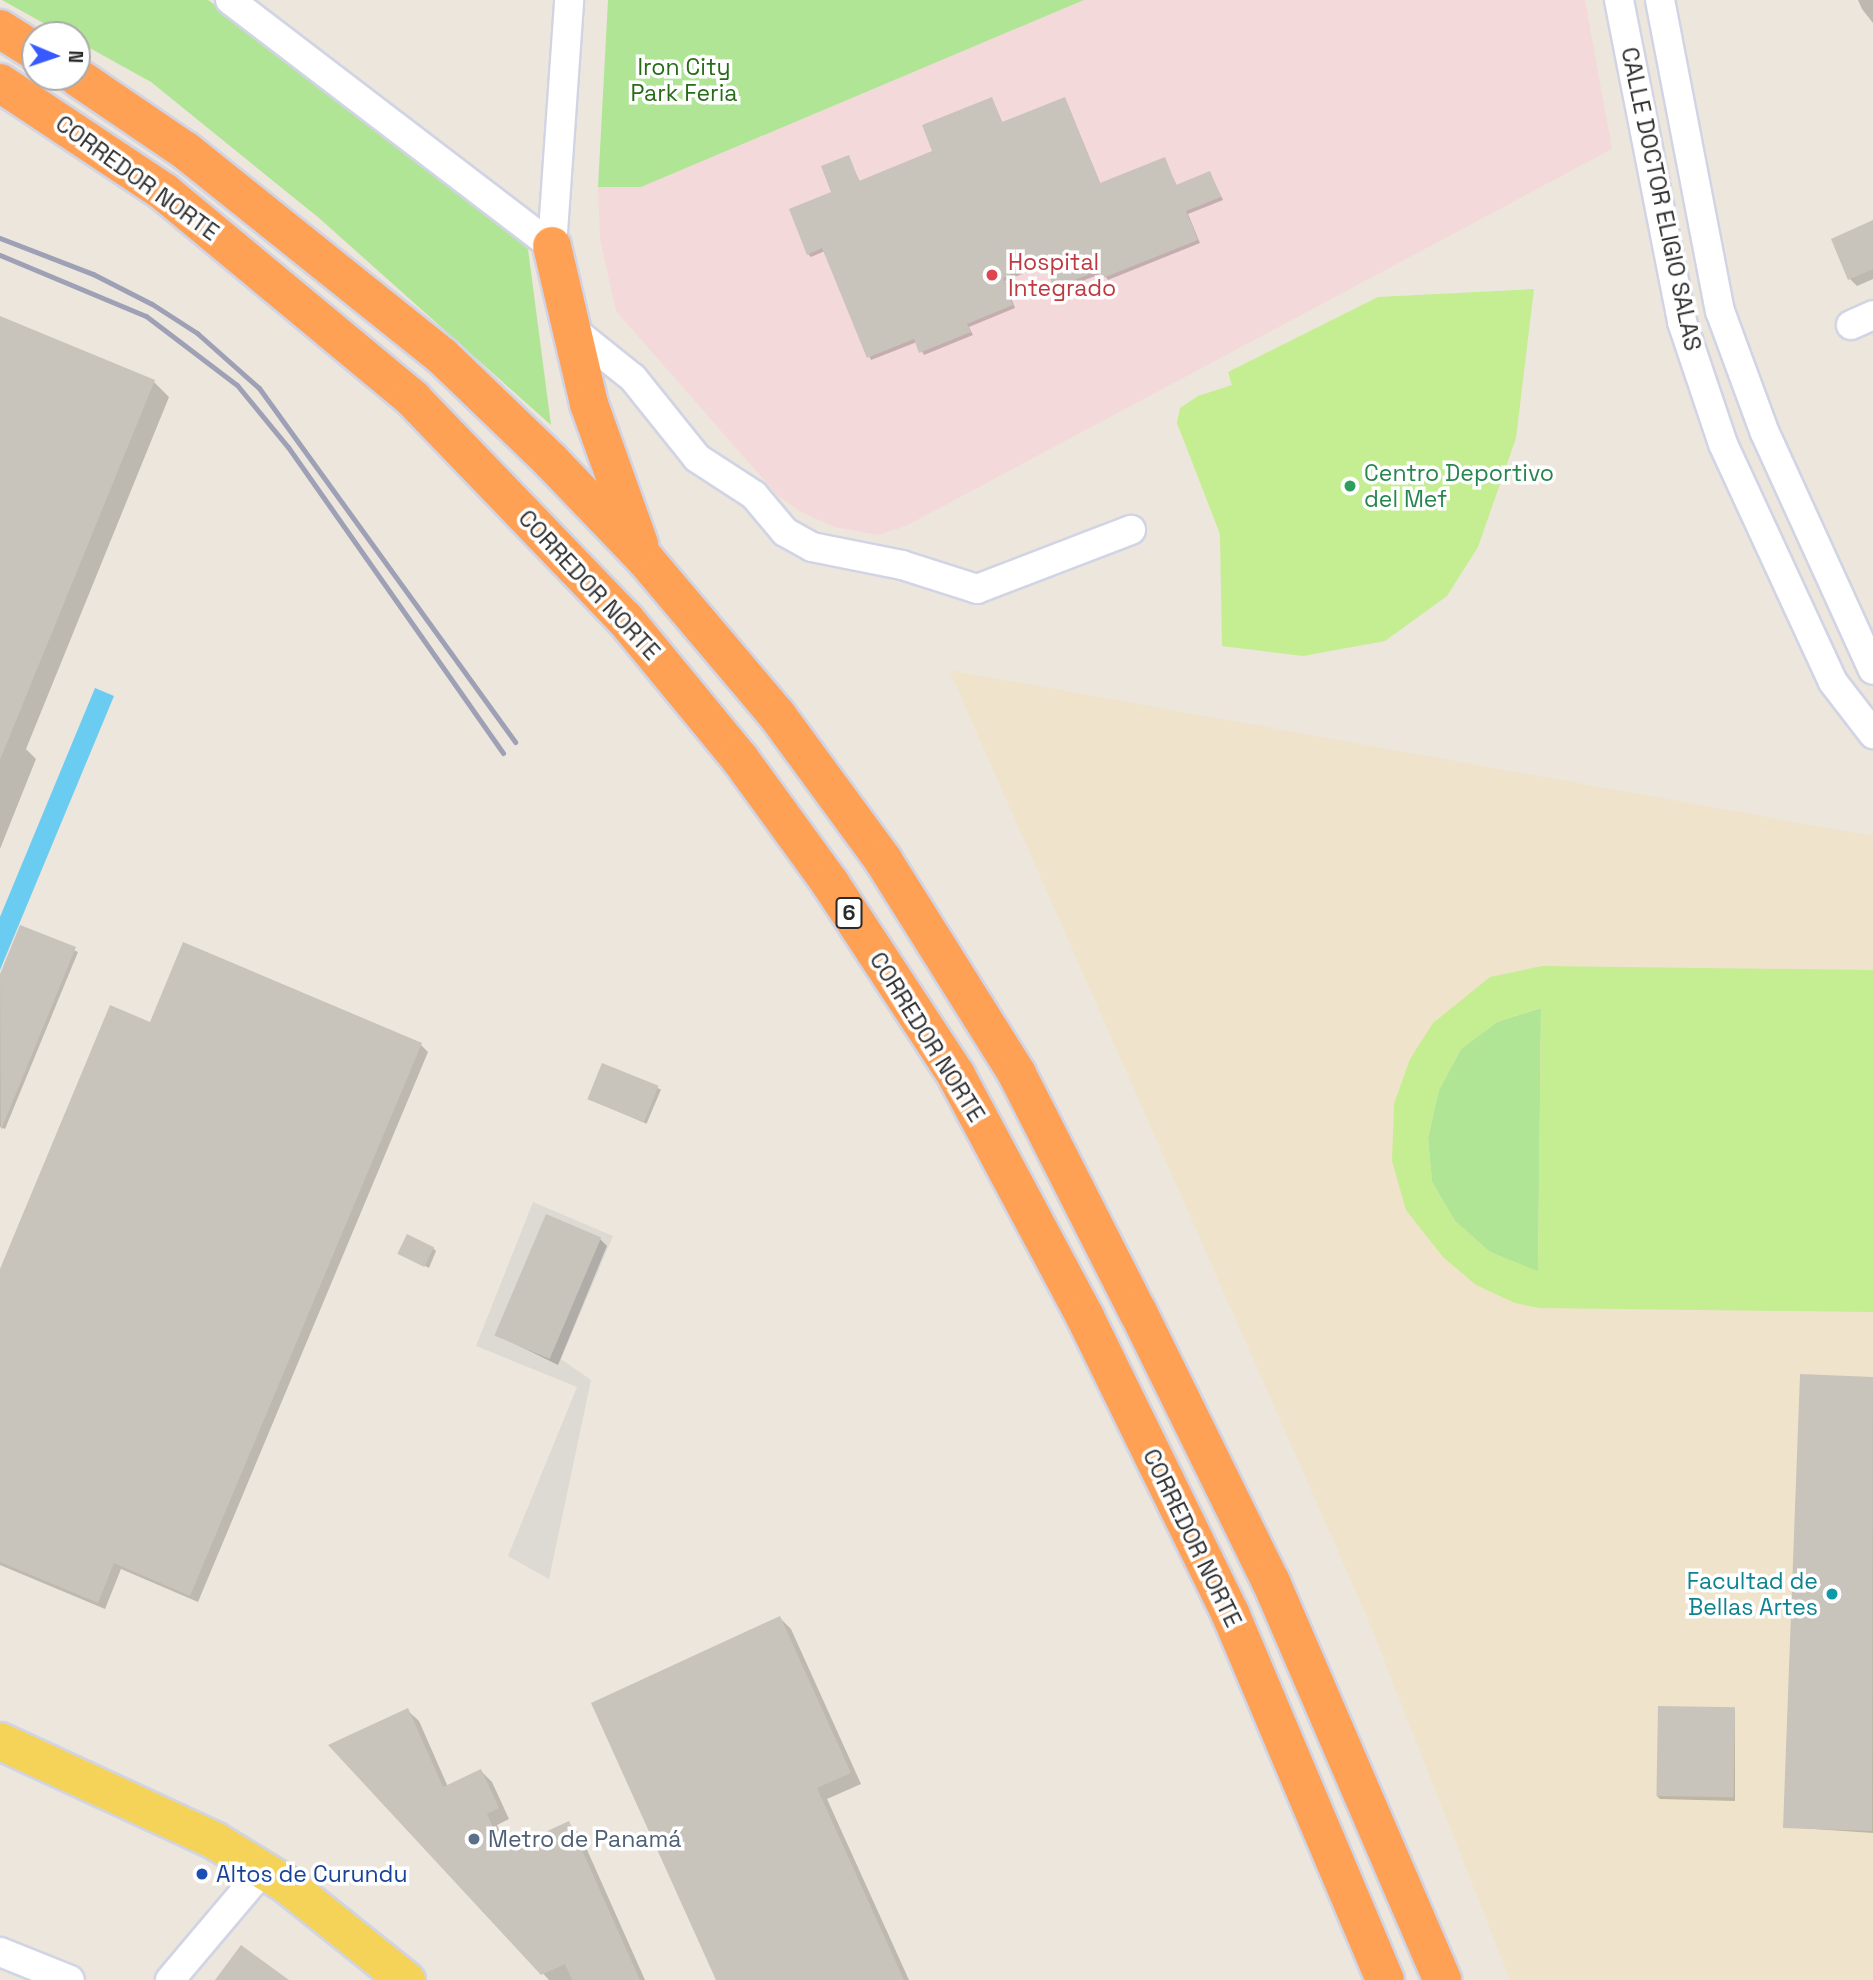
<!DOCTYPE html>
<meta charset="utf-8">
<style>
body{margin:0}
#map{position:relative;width:1873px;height:1980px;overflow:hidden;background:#ede6dc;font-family:"Space Grotesk",sans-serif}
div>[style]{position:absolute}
.education>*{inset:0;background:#efe4cb}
.medical>*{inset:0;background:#f4d9da}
.green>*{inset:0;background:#b0e596}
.pitch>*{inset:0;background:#c5ed92}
.plaza>*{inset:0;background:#ddd9d3}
.water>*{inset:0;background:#6bccf2}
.shadow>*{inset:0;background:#0003;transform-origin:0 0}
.building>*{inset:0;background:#c8c3bb;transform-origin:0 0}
.roads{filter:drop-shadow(2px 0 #d1d4e4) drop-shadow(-2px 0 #d1d4e4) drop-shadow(0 2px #d1d4e4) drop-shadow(0 -2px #d1d4e4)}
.minor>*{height:28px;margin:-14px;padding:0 14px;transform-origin:14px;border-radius:14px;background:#fff}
.major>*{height:37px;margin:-18.5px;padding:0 18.5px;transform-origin:18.5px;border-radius:18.5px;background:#f5d359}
.highway>*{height:38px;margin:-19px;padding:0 19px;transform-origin:19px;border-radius:19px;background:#ffa155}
.rail>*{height:5px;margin:-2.5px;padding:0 2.5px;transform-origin:2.5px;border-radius:2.5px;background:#9ea1b5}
.dots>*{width:19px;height:19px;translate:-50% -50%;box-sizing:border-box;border:4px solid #fff;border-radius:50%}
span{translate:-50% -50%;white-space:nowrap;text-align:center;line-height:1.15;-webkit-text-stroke:7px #fff;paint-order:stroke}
.shield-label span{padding:2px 5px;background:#fff;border:2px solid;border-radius:5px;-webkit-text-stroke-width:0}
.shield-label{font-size:21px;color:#2a2a2a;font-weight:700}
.park-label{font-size:23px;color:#276a18}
.street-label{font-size:23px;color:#2a2a2a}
.health-label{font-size:23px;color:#be3a42}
.left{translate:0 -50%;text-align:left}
.leisure-label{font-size:23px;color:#27864d}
.culture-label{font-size:23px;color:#0d838f}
.right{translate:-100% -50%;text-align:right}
.service-label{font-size:23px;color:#4e5e75}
.transit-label{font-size:23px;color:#164399}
.north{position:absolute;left:21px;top:21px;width:70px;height:70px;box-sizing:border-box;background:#fff;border:2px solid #aaa;border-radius:50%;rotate:92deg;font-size:19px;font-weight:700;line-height:28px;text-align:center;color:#2a2a2a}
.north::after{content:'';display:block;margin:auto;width:24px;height:32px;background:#3759ff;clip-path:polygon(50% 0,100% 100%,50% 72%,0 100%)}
</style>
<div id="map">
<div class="education">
<div style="clip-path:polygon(949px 670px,1873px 836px,1873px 1980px,1510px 1980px,1367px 1617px)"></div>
</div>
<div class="medical">
<div style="clip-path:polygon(1084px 0,1585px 0,1612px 149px,906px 526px,878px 535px,834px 527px,801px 512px,778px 496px,616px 311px,600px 239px,598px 187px,641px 187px)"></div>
</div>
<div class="green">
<div style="clip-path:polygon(2px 0,208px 0,305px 71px,528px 249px,551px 425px,319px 218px,151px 82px,77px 41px,77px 35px,65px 35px)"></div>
<div style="clip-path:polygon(608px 0,1084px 0,641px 187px,598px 187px)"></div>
<div style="clip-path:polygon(1541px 1008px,1538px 1272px,1490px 1252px,1455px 1221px,1432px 1182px,1428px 1138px,1439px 1090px,1461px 1049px,1497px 1022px)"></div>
</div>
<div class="pitch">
<div style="clip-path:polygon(1534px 289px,1516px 438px,1478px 547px,1447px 596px,1385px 641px,1303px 656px,1222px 646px,1220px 534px,1177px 423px,1180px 408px,1198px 396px,1232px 385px,1228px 372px,1378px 297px)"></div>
<div style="clip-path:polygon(evenodd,1542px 966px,1873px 970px,1873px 1312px,1539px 1308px,1515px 1303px,1476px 1285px,1443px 1257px,1406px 1210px,1392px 1161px,1394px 1104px,1410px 1059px,1433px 1023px,1490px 977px,1542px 966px,1540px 1008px,1541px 1009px,1538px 1271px,1490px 1252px,1455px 1221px,1432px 1182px,1428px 1138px,1439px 1090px,1461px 1049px,1497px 1022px,1540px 1008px)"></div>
</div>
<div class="plaza">
<div style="clip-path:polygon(533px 1202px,613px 1236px,561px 1359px,591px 1380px,549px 1579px,508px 1556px,577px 1387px,476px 1346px)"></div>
</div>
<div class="water">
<div style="clip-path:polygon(95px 688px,114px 696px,0 970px,0 917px)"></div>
</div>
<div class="shadow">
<div style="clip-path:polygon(1858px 0,1873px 0,1873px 23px,1862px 9px)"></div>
<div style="clip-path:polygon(992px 99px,1003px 124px,1065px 99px,1101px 185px,1164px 159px,1177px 186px,1210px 173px,1223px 200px,1188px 214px,1200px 243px,1108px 280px,1103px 273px,1059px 290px,1046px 264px,1005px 281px,1015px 308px,969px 327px,973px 335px,924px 355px,917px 342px,871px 360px,825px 251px,811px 257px,808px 254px,848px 157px,860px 182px,935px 152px)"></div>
<div style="clip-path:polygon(1873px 222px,1873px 279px,1857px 286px,1850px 279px)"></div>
<div style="clip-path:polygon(0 318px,154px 382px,169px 397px,26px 749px,36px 759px,0 849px)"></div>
<div style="clip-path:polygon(21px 927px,78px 952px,5px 1129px,0 1127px,0 979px)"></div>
<div style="clip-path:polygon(151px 1024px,421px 1045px,428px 1052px,198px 1602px,121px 1569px,105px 1609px,0 1565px,0 1274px)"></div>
<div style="left:603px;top:1065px;width:63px;height:37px;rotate:23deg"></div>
<div style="clip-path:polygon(600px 1239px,607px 1246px,558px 1365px,497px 1335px)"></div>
<div style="clip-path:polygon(433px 1248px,436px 1251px,429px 1268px,401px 1253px)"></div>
<div style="clip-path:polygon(1802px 1376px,1873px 1379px,1873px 1833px,1784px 1827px)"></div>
<div style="clip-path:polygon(780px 1618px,791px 1629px,861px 1784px,827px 1799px,909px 1980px,718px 1980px)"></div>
<div style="clip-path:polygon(407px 1710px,419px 1721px,448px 1787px,481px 1771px,492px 1782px,509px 1819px,497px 1825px,508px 1851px,568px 1823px,580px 1834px,645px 1980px,549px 1980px,331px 1745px)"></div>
<div style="clip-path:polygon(1735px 1710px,1735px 1801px,1660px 1799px,1657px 1796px)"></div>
</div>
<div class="building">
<div style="clip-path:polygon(992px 97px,1002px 122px,1065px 97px,1100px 183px,1165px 157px,1176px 185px,1210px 171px,1221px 197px,1186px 211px,1198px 240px,1103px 278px,1100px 270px,1054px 288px,1043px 261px,1003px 278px,1013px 305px,967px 324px,971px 332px,919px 353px,914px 339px,867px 358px,822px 248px,807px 255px,789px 209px,831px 192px,821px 166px,849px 155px,859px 181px,932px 151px,922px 125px)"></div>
<div style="clip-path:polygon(1873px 220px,1873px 269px,1848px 280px,1831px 239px)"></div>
<div style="clip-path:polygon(0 316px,155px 380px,0 760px)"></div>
<div style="clip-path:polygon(20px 925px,76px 947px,1px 1130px,0 974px)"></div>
<div style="clip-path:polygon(183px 942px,422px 1043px,190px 1596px,114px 1563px,98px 1603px,0 1562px,0 1269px,110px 1005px,150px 1022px)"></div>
<div style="left:602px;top:1063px;width:61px;height:39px;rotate:22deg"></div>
<div style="left:546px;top:1214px;width:60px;height:132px;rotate:23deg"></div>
<div style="left:407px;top:1234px;width:30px;height:22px;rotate:26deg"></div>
<div style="clip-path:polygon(1800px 1374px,1873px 1377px,1872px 1831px,1783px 1828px)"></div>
<div style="clip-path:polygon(780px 1616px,851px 1773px,817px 1788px,904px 1980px,716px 1980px,591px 1703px)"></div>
<div style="left:1658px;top:1706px;width:77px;height:90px;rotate:1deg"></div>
<div style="clip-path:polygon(408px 1708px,443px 1787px,481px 1769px,499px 1808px,487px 1814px,504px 1851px,569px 1821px,640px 1980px,572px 1980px,565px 1964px,541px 1975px,328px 1745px)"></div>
<div style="clip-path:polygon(241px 1945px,289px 1980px,215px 1980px)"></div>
</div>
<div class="roads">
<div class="minor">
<div style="left:230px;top:0;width:405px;rotate:37.4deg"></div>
<div style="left:1619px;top:0;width:328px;rotate:78.9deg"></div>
<div style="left:1682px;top:322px;width:129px;rotate:71.4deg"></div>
<div style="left:1723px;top:444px;width:262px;rotate:65.2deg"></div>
<div style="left:1833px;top:682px;width:66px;rotate:52.4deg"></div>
<div style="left:1660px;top:0;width:317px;rotate:79.1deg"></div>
<div style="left:1720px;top:311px;width:130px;rotate:69.8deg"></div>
<div style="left:1765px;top:433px;width:260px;rotate:65.5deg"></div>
<div style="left:552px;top:246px;width:247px;rotate:-86deg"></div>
<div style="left:1851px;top:325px;width:24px;rotate:-24deg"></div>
<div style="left:568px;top:326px;width:83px;rotate:38.7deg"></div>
<div style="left:633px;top:378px;width:102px;rotate:51.3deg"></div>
<div style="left:697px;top:458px;width:68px;rotate:33deg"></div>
<div style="left:754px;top:495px;width:48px;rotate:50deg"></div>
<div style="left:785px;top:532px;width:31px;rotate:29deg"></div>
<div style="left:812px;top:547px;width:92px;rotate:11.3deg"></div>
<div style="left:902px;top:565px;width:79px;rotate:17.7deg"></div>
<div style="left:977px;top:589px;width:165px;rotate:-21deg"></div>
<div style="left:0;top:1952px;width:75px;rotate:21.8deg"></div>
<div style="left:170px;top:1980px;width:144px;rotate:-49.8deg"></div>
</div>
<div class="major">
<div style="left:0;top:1741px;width:236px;rotate:24.8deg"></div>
<div style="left:214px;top:1840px;width:84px;rotate:31.4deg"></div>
<div style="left:286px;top:1884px;width:154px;rotate:38.7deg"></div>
</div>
<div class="highway">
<div style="left:0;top:29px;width:41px;rotate:32.2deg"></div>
<div style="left:77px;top:77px;width:132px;rotate:34.2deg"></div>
<div style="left:186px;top:151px;width:328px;rotate:38.7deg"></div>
<div style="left:442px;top:356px;width:151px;rotate:43.9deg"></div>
<div style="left:551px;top:461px;width:136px;rotate:46.2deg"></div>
<div style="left:645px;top:559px;width:204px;rotate:49.8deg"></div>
<div style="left:777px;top:715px;width:180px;rotate:53.8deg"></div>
<div style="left:883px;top:860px;width:252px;rotate:57.9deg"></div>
<div style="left:1017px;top:1074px;width:267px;rotate:63.1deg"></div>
<div style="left:1138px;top:1312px;width:301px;rotate:63.8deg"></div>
<div style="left:1271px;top:1582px;width:433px;rotate:66.7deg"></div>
<div style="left:0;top:83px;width:197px;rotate:33.6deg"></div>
<div style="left:164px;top:192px;width:324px;rotate:39.7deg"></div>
<div style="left:413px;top:399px;width:306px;rotate:46.1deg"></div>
<div style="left:625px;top:619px;width:181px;rotate:50.6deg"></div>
<div style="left:740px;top:759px;width:153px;rotate:54deg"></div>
<div style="left:830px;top:883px;width:230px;rotate:56.7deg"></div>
<div style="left:956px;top:1075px;width:274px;rotate:61.9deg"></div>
<div style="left:1085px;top:1317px;width:330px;rotate:63.9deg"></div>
<div style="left:1230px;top:1613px;width:398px;rotate:67.1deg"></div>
<div style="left:552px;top:246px;width:162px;rotate:76.8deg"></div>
<div style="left:589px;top:404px;width:149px;rotate:70.3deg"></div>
</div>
</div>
<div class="rail">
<div style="left:0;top:238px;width:100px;rotate:21.2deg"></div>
<div style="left:93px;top:274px;width:66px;rotate:27deg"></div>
<div style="left:152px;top:304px;width:54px;rotate:32.8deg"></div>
<div style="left:197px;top:333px;width:83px;rotate:41.6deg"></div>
<div style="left:259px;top:388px;width:437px;rotate:54.1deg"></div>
<div style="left:0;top:255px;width:158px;rotate:22.7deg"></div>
<div style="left:146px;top:316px;width:114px;rotate:37.2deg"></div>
<div style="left:237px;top:385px;width:80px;rotate:50.6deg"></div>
<div style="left:288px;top:447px;width:374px;rotate:54.9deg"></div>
</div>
<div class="dots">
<div style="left:992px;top:275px;background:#e0444e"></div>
<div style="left:1350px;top:486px;background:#2e9e5b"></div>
<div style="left:1832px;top:1594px;background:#0f9aa8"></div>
<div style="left:474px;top:1839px;background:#5c6f8a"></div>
<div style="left:202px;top:1874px;background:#1a4fb4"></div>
</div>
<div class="shield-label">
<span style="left:849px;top:913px">6</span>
</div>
<div class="park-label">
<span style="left:684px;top:80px">Iron City<br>Park Feria</span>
</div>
<div class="street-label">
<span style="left:137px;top:178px;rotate:36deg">CORREDOR NORTE</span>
<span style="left:1661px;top:199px;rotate:78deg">CALLE DOCTOR ELIGIO SALAS</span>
<span style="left:589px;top:585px;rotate:47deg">CORREDOR NORTE</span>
<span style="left:927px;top:1037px;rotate:58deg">CORREDOR NORTE</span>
<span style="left:1192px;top:1538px;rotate:64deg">CORREDOR NORTE</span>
</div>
<div class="health-label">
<span class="left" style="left:1008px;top:275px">Hospital<br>Integrado</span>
</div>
<div class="leisure-label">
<span class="left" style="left:1364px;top:486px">Centro Deportivo<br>del Mef</span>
</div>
<div class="culture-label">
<span class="right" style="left:1818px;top:1594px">Facultad de<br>Bellas Artes</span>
</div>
<div class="service-label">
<span class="left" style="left:488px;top:1839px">Metro de Panamá</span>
</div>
<div class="transit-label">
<span class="left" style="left:216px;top:1874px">Altos de Curundu</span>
</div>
<div class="north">N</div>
</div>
